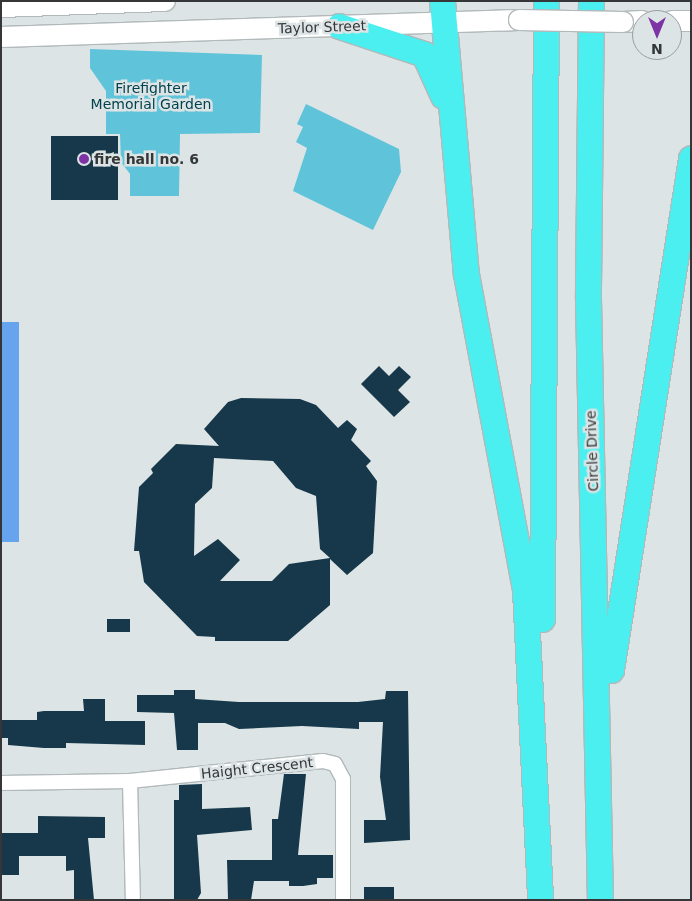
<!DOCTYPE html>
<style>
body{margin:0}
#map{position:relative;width:692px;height:901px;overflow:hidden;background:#dde4e5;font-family:"DejaVu Sans",sans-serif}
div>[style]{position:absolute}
.green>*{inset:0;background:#5fc3da}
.water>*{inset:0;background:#66a5ee;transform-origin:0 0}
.building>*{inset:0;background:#16384a;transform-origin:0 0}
.roads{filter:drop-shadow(1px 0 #b2b9ba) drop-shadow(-1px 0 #b2b9ba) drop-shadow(0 1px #b2b9ba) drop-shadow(0 -1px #b2b9ba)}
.street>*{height:14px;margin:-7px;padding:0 7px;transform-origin:7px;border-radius:7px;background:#fff}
.secondary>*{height:20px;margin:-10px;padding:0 10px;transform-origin:10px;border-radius:10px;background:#fff}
.highway>*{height:25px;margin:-12.5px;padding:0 12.5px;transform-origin:12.5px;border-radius:12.5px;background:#4beff0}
.bridges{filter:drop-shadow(1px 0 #b2b9ba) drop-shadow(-1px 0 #b2b9ba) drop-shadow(0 1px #b2b9ba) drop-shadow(0 -1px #b2b9ba)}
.secondary-bridge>*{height:20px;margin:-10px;padding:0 10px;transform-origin:10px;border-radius:10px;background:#fff}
.dots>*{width:14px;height:14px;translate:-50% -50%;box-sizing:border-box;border:2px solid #dde4e5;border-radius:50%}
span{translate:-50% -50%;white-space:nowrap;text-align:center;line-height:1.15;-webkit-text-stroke:5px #dde4e5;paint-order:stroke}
.street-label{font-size:14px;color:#343637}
.park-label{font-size:14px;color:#00424e}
.poi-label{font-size:14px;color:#343637;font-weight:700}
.left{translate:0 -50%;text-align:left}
.frame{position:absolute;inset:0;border:2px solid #343637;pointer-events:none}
.north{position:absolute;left:632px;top:10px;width:50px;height:50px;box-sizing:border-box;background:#dde4e5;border:1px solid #999e9f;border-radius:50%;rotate:180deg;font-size:14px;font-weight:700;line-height:20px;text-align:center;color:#343637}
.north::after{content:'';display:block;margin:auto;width:18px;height:22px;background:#7d33a5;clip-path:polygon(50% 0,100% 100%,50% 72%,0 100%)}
</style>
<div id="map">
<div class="green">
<div style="clip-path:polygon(90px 49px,262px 55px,260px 133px,180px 134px,179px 196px,130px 196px,130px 174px,121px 162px,120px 134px,106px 134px,106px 91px,90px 68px)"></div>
<div style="clip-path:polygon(306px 104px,399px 149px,401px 172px,373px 230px,293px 191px,307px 148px,296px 142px,303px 127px,297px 124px)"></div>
</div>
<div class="water">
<div style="left:1px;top:322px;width:18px;height:220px"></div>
</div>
<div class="building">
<div style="left:51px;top:136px;width:67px;height:64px"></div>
<div style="clip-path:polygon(379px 366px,389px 376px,399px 366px,411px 377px,398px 390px,410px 402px,394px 417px,361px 384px)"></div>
<div style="clip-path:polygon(evenodd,241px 398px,300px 399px,316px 405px,338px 428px,347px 420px,357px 429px,351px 440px,371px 461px,366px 466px,377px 481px,373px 553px,347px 575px,330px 559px,330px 605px,288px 641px,215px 641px,215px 637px,197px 636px,144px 582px,139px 551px,134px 551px,139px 487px,153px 473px,151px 469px,176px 444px,219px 446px,204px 429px,228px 402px,241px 398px,214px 458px,273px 461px,296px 488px,316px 496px,320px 549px,330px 558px,289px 564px,272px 581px,220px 581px,240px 560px,218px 539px,194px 556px,195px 504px,212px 488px,214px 458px)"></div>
<div style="left:107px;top:619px;width:23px;height:13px"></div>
<div style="clip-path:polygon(174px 690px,195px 690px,195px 699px,239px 702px,358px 702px,385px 699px,386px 691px,408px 691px,410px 840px,364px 843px,364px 820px,386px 820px,380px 777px,383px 722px,359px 722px,359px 729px,302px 726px,239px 729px,225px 723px,198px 723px,198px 750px,177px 750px,174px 713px,137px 712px,137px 695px,174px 695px)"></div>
<div style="clip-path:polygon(83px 699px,105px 699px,105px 721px,145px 721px,145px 745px,66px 743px,66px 748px,44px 748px,8px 745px,8px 738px,1px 738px,1px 720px,37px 720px,37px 712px,44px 711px,84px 711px)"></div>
<div style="clip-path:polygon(284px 774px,306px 774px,298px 855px,333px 855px,333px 878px,317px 878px,317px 884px,303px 886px,289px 886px,289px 881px,254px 881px,251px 900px,228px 900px,227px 860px,272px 860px,272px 819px,278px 819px)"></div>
<div style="clip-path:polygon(202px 784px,202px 809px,250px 807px,252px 830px,197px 835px,201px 893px,197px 900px,174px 900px,174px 800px,179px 800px,179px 785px)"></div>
<div style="clip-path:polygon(38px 816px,105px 817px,105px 838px,88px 838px,94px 900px,74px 900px,74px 870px,66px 871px,66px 856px,19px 856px,19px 875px,1px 875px,1px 833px,38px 833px)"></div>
<div style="left:364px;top:887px;width:30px;height:13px"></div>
</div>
<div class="roads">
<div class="street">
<div style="left:130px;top:781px;width:194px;rotate:-5.9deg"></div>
<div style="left:323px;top:761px;width:12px;rotate:14deg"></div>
<div style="left:335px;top:764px;width:17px;rotate:62deg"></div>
<div style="left:343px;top:779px;width:121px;rotate:90deg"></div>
<div style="left:1px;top:783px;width:129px;rotate:-0.9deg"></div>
<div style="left:130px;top:781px;width:119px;rotate:88.6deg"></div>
</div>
<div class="secondary">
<div style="left:1px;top:7px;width:164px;rotate:-2.1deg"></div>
<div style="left:672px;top:21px;width:19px"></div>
<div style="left:623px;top:22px;width:19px;rotate:-3deg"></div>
<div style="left:1px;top:37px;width:518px;rotate:-1.88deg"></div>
</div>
<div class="highway">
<div style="left:442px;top:1px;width:274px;rotate:85deg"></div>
<div style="left:466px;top:274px;width:321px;rotate:79.4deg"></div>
<div style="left:525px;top:590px;width:310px;rotate:87.2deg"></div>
<div style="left:591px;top:1px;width:298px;rotate:90.6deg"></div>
<div style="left:588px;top:299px;width:601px;rotate:88.86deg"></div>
<div style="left:339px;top:26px;width:89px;rotate:18.2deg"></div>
<div style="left:424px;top:54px;width:46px;rotate:65.7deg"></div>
<div style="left:542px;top:619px;width:618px;rotate:-89.63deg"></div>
<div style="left:611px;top:670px;width:518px;rotate:-81.12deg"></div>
</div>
</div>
<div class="bridges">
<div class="secondary-bridge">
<div style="left:519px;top:20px;width:104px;rotate:1.1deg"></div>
</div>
</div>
<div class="dots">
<div style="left:84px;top:159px;background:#7d33a5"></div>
</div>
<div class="street-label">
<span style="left:322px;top:27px;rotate:-2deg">Taylor Street</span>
<span style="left:592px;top:451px;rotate:-92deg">Circle Drive</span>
<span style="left:257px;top:768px;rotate:-6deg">Haight Crescent</span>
</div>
<div class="park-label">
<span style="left:151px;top:96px">Firefighter<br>Memorial Garden</span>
</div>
<div class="poi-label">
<span class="left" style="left:94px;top:159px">fire hall no. 6</span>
</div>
<div class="frame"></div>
<div class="north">N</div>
</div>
